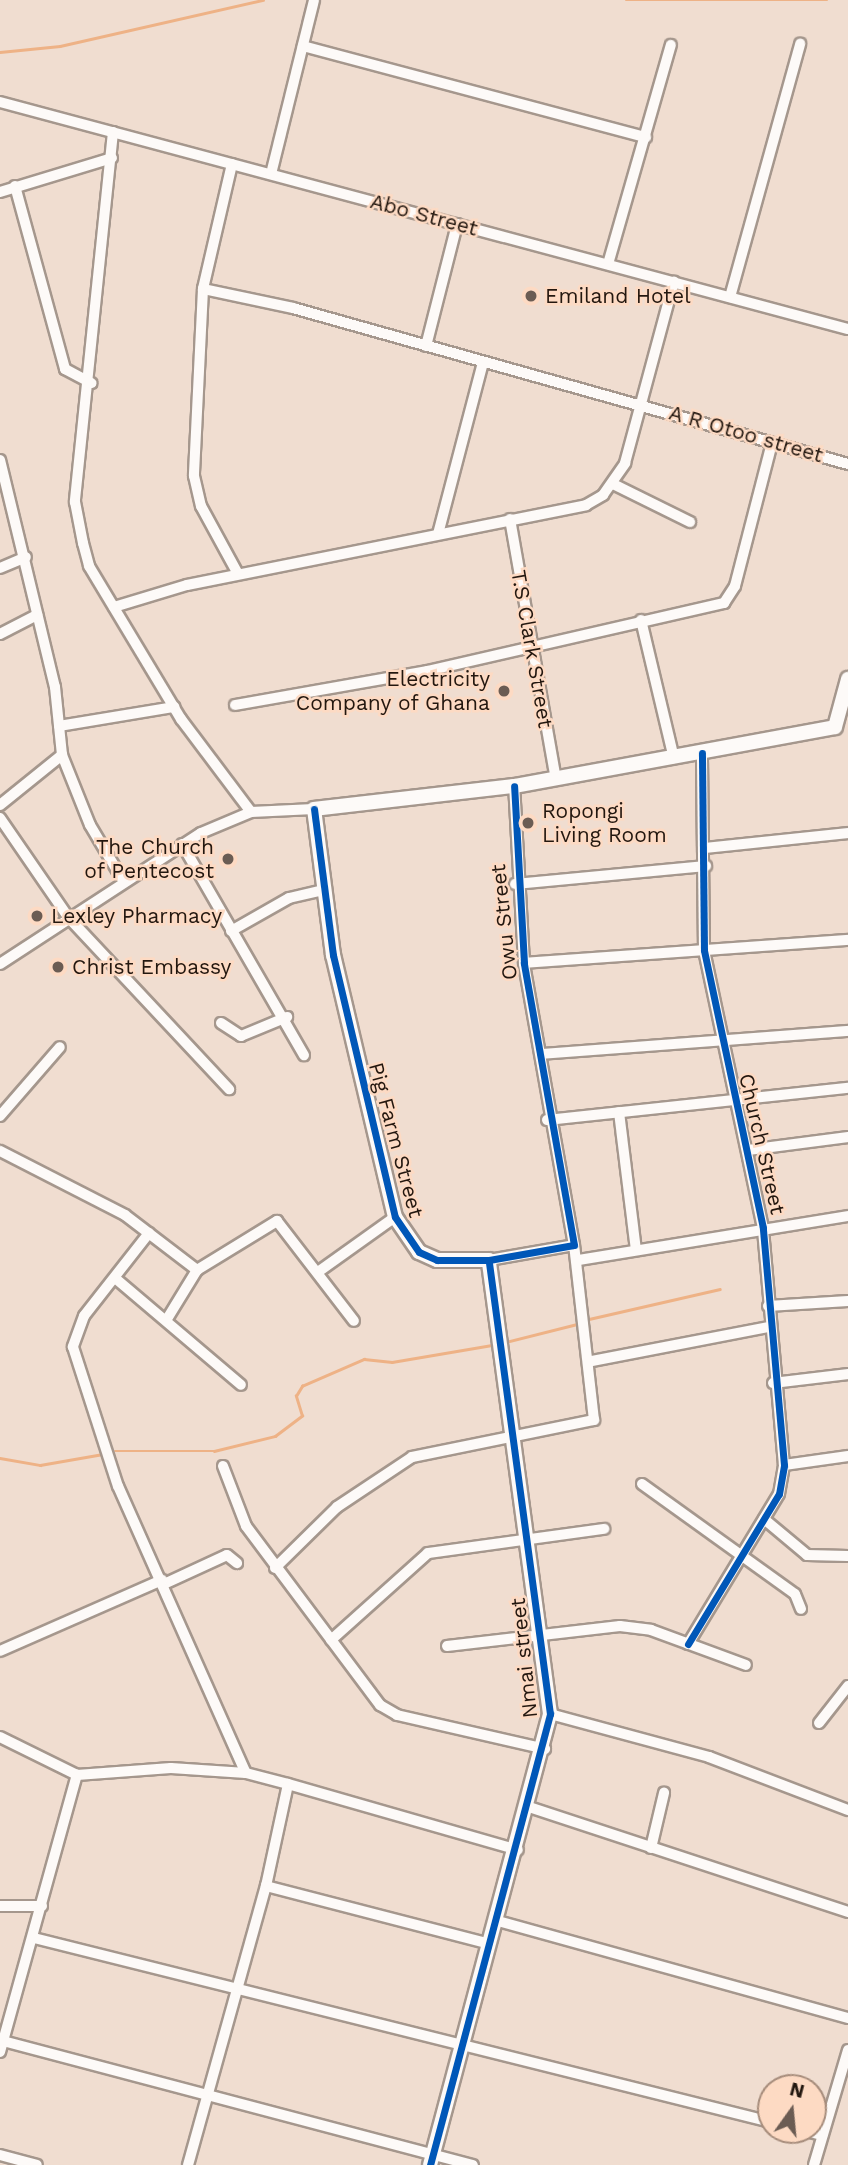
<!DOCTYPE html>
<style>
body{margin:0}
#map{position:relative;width:848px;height:2165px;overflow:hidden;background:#f0ddd0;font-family:"Work Sans",sans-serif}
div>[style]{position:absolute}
.stream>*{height:2.5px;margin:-1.25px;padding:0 1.25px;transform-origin:1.25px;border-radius:1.25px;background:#eeb286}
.roads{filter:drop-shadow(2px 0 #a5978d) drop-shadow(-2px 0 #a5978d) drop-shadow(0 2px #a5978d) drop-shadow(0 -2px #a5978d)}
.street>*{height:10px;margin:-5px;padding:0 5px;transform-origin:5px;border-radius:5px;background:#fdfaf8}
.secondary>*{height:14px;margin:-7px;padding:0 7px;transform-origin:7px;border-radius:7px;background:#fdfaf8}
.cycleway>*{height:7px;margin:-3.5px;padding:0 3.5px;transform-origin:3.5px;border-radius:3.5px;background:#0057b8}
.dots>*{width:19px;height:19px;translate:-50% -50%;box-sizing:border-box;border:4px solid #fddac3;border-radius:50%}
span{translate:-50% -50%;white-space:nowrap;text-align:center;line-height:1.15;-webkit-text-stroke:5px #fddac3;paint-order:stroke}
.street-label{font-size:21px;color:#23170f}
.poi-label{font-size:21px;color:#23170f}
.left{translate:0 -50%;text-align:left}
.right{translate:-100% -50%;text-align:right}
.north{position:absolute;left:757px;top:2074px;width:70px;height:70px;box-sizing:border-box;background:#fddac3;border:2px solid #a68c7b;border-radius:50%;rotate:15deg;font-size:19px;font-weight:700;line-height:28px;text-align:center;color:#23170f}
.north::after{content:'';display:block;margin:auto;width:24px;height:32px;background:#6b5c53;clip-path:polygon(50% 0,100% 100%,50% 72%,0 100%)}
</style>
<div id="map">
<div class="stream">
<div style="left:626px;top:0;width:201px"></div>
<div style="left:0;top:52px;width:60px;rotate:-5.7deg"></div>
<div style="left:60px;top:46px;width:208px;rotate:-12.8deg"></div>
<div style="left:589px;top:1319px;width:134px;rotate:-12.9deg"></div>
<div style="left:506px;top:1342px;width:77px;rotate:-14.2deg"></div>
<div style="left:115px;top:1451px;width:99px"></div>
<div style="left:214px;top:1451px;width:63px;rotate:-13.8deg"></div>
<div style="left:275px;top:1436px;width:34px;rotate:-37deg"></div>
<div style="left:302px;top:1416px;width:21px;rotate:-107deg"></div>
<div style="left:296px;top:1396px;width:12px;rotate:-59deg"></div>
<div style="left:302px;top:1386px;width:68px;rotate:-23.5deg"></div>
<div style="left:364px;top:1359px;width:28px;rotate:6deg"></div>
<div style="left:392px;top:1362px;width:101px;rotate:-9.6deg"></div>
<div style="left:0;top:1458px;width:41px;rotate:9.9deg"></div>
<div style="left:40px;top:1465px;width:65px;rotate:-9.8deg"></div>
</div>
<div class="roads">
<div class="street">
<div style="left:303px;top:46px;width:355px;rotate:14.9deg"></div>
<div style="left:0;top:102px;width:878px;rotate:14.99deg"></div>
<div style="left:113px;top:132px;width:372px;rotate:95.9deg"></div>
<div style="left:75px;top:502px;width:42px;rotate:79deg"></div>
<div style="left:83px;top:543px;width:24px;rotate:75deg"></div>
<div style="left:89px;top:566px;width:179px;rotate:59deg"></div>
<div style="left:181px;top:719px;width:116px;rotate:53deg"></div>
<div style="left:232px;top:164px;width:128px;rotate:103.1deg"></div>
<div style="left:203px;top:289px;width:187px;rotate:92.8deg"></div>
<div style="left:194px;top:476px;width:31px;rotate:77deg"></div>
<div style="left:201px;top:506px;width:77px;rotate:61.4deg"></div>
<div style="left:271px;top:174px;width:179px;rotate:-76.1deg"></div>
<div style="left:15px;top:186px;width:190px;rotate:74.7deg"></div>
<div style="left:65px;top:369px;width:30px;rotate:28deg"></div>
<div style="left:0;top:192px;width:117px;rotate:-16.9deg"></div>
<div style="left:608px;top:264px;width:228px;rotate:-74deg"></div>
<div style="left:203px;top:289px;width:92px;rotate:11.9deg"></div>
<div style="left:293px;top:308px;width:577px;rotate:15.7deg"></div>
<div style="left:730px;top:297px;width:263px;rotate:-74.5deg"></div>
<div style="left:426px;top:346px;width:126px;rotate:-75.7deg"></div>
<div style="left:0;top:460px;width:234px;rotate:76.4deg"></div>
<div style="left:55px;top:687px;width:68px;rotate:84.1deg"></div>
<div style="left:62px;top:755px;width:75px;rotate:68.2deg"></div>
<div style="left:90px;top:825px;width:66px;rotate:59.2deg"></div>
<div style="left:613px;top:484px;width:86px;rotate:26.3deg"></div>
<div style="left:510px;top:519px;width:264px;rotate:80deg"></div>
<div style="left:438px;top:534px;width:177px;rotate:-75.3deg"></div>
<div style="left:0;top:568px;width:28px;rotate:-23deg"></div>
<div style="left:114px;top:607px;width:76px;rotate:-16.8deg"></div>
<div style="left:187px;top:585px;width:407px;rotate:-11.3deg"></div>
<div style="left:586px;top:505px;width:20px;rotate:-30deg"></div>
<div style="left:603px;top:495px;width:39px;rotate:-55deg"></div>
<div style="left:625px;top:463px;width:188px;rotate:-74.9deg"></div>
<div style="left:641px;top:620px;width:142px;rotate:76.6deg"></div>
<div style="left:0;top:634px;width:42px;rotate:-27.2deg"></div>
<div style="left:235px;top:705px;width:195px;rotate:-10deg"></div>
<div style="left:427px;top:671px;width:305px;rotate:-12.9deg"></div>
<div style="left:724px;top:603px;width:20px;rotate:-57deg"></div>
<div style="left:735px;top:586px;width:148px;rotate:-75.5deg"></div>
<div style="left:59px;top:726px;width:117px;rotate:-9.4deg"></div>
<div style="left:0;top:805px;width:80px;rotate:-38.9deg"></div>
<div style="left:0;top:818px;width:120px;rotate:55.5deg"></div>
<div style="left:68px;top:917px;width:236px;rotate:46.9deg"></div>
<div style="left:182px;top:844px;width:244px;rotate:60deg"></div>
<div style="left:705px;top:848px;width:144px;rotate:-6deg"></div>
<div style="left:515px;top:884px;width:192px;rotate:-5.4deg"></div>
<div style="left:231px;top:931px;width:67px;rotate:-29.6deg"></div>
<div style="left:289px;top:898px;width:36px;rotate:-13deg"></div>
<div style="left:524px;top:963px;width:325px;rotate:-4.1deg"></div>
<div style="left:0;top:964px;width:240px;rotate:-33.1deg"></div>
<div style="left:201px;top:833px;width:54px;rotate:-22.8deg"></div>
<div style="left:251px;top:812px;width:63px;rotate:-2.7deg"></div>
<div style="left:221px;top:1023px;width:24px;rotate:33deg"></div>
<div style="left:241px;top:1036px;width:50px;rotate:-22.4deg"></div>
<div style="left:541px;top:1054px;width:308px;rotate:-4.3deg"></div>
<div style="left:619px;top:1112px;width:139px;rotate:83deg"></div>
<div style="left:0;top:1116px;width:91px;rotate:-49deg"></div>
<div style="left:547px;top:1120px;width:303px;rotate:-6.1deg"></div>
<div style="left:748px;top:1150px;width:101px;rotate:-7.4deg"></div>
<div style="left:0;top:1151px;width:140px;rotate:27.1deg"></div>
<div style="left:125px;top:1215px;width:91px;rotate:37.4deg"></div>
<div style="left:149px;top:1233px;width:105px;rotate:128.1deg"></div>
<div style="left:84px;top:1316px;width:33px;rotate:110deg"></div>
<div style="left:73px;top:1347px;width:146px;rotate:72.1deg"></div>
<div style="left:118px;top:1486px;width:314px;rotate:66deg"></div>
<div style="left:246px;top:1773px;width:43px;rotate:14.7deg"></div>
<div style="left:489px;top:1260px;width:86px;rotate:-10deg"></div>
<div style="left:574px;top:1245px;width:286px;rotate:-100.1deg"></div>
<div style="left:524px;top:963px;width:177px;rotate:-93.2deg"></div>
<div style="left:579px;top:1260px;width:273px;rotate:-9.3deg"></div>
<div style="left:318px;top:1272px;width:95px;rotate:-35.5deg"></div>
<div style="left:115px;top:1278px;width:165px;rotate:40.3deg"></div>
<div style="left:768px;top:1306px;width:80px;rotate:-3.6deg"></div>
<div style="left:167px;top:1319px;width:57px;rotate:-58.5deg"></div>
<div style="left:197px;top:1270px;width:94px;rotate:-31.5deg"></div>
<div style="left:277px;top:1221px;width:126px;rotate:52.4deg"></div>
<div style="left:592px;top:1361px;width:179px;rotate:-10.9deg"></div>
<div style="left:773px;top:1383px;width:76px;rotate:-6.8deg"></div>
<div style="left:784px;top:1465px;width:65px;rotate:-8deg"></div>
<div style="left:223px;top:1466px;width:64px;rotate:69deg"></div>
<div style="left:246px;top:1526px;width:224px;rotate:53.2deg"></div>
<div style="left:380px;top:1705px;width:20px;rotate:30deg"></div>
<div style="left:397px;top:1715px;width:152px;rotate:12.9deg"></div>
<div style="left:642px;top:1484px;width:188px;rotate:35.7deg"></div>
<div style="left:795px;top:1594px;width:16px;rotate:68deg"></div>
<div style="left:764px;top:1519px;width:56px;rotate:39.9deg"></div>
<div style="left:807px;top:1555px;width:41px;rotate:1.4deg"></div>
<div style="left:275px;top:1568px;width:87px;rotate:-44.5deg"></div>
<div style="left:337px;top:1507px;width:90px;rotate:-33.7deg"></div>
<div style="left:412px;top:1457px;width:186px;rotate:-11.5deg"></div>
<div style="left:594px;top:1420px;width:176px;rotate:-96.5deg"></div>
<div style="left:164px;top:1584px;width:69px;rotate:-24.7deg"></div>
<div style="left:227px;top:1555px;width:13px;rotate:39deg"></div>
<div style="left:331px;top:1640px;width:130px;rotate:-41.9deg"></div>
<div style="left:428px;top:1553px;width:178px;rotate:-7.8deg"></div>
<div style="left:688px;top:1644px;width:175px;rotate:-58.8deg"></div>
<div style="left:779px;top:1494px;width:29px;rotate:-80deg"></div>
<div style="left:784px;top:1465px;width:238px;rotate:-95.1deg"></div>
<div style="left:763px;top:1228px;width:284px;rotate:-102deg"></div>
<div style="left:704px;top:950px;width:197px;rotate:-90.6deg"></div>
<div style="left:447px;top:1646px;width:174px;rotate:-6.6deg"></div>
<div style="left:620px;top:1626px;width:31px;rotate:7deg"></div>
<div style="left:651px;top:1630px;width:101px;rotate:20.2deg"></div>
<div style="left:0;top:1651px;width:177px;rotate:-23.7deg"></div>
<div style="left:550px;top:1714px;width:165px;rotate:15.1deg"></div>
<div style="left:709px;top:1757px;width:149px;rotate:20.9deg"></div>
<div style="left:819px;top:1723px;width:47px;rotate:-51.9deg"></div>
<div style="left:0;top:1737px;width:86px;rotate:26.3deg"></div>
<div style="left:77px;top:1775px;width:94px;rotate:-4.3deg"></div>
<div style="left:171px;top:1768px;width:75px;rotate:3.8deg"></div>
<div style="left:529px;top:1807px;width:336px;rotate:18.2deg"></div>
<div style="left:651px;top:1848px;width:57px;rotate:-76.7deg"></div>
<div style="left:266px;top:1886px;width:104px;rotate:-77.8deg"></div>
<div style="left:288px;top:1784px;width:239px;rotate:16deg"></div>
<div style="left:0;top:1906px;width:42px"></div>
<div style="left:498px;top:1921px;width:363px;rotate:15.5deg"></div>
<div style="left:34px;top:1938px;width:760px;rotate:14.02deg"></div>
<div style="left:3px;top:2041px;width:486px;rotate:14.8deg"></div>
<div style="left:0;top:2052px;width:288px;rotate:-74.5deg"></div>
<div style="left:802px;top:2130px;width:21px;rotate:14deg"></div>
<div style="left:0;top:2155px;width:38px;rotate:15deg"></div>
<div style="left:188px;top:2165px;width:290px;rotate:-74.4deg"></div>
<div style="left:266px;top:1886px;width:231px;rotate:14.5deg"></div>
<div style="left:814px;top:2165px;width:120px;rotate:-73.5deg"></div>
</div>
<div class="secondary">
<div style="left:430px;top:2165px;width:467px;rotate:-75.1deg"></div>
<div style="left:550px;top:1714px;width:458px;rotate:-97.7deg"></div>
<div style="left:489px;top:1260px;width:52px;rotate:180deg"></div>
<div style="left:437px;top:1260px;width:20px;rotate:-156deg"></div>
<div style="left:419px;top:1252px;width:42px;rotate:-124.4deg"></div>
<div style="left:395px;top:1217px;width:269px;rotate:-103.3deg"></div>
<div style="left:333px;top:955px;width:147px;rotate:-97.4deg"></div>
<div style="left:314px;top:809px;width:201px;rotate:-6.6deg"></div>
<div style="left:514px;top:786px;width:326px;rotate:-10.4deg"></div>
<div style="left:835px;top:727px;width:50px;rotate:-74.8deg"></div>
</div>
</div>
<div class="cycleway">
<div style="left:314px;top:809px;width:147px;rotate:82.6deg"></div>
<div style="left:333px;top:955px;width:269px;rotate:76.7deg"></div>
<div style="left:395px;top:1217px;width:42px;rotate:55.6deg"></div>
<div style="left:419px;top:1252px;width:20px;rotate:24deg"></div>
<div style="left:437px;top:1260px;width:52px"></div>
<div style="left:489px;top:1260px;width:86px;rotate:-10deg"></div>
<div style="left:574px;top:1245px;width:286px;rotate:-100.1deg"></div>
<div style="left:524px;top:963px;width:177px;rotate:-93.2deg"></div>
<div style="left:688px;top:1644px;width:175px;rotate:-58.8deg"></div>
<div style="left:779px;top:1494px;width:29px;rotate:-80deg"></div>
<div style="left:784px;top:1465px;width:238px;rotate:-95.1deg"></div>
<div style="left:763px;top:1228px;width:284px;rotate:-102deg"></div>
<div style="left:704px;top:950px;width:197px;rotate:-90.6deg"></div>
<div style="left:430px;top:2165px;width:467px;rotate:-75.1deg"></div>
<div style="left:550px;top:1714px;width:458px;rotate:-97.7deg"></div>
</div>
<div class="dots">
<div style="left:531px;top:296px;background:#6b5c53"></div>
<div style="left:504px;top:691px;background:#6b5c53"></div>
<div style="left:528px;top:823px;background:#6b5c53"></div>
<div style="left:228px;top:859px;background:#6b5c53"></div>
<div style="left:37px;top:916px;background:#6b5c53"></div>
<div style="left:58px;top:967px;background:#6b5c53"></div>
</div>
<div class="street-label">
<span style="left:424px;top:215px;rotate:15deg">Abo Street</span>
<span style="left:746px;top:434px;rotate:16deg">A R Otoo street</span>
<span style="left:532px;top:649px;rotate:80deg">T.S Clark Street</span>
<span style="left:504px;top:922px;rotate:-96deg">Owu Street</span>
<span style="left:396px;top:1140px;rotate:75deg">Pig Farm Street</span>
<span style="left:762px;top:1144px;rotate:77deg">Church Street</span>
<span style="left:524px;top:1658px;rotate:-96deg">Nmai street</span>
</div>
<div class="poi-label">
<span class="left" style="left:545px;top:296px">Emiland Hotel</span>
<span class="right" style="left:490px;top:691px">Electricity<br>Company of Ghana</span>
<span class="left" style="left:542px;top:823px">Ropongi<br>Living Room</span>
<span class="right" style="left:214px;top:859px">The Church<br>of Pentecost</span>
<span class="left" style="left:51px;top:916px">Lexley Pharmacy</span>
<span class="left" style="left:72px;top:967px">Christ Embassy</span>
</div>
<div class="north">N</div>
</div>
